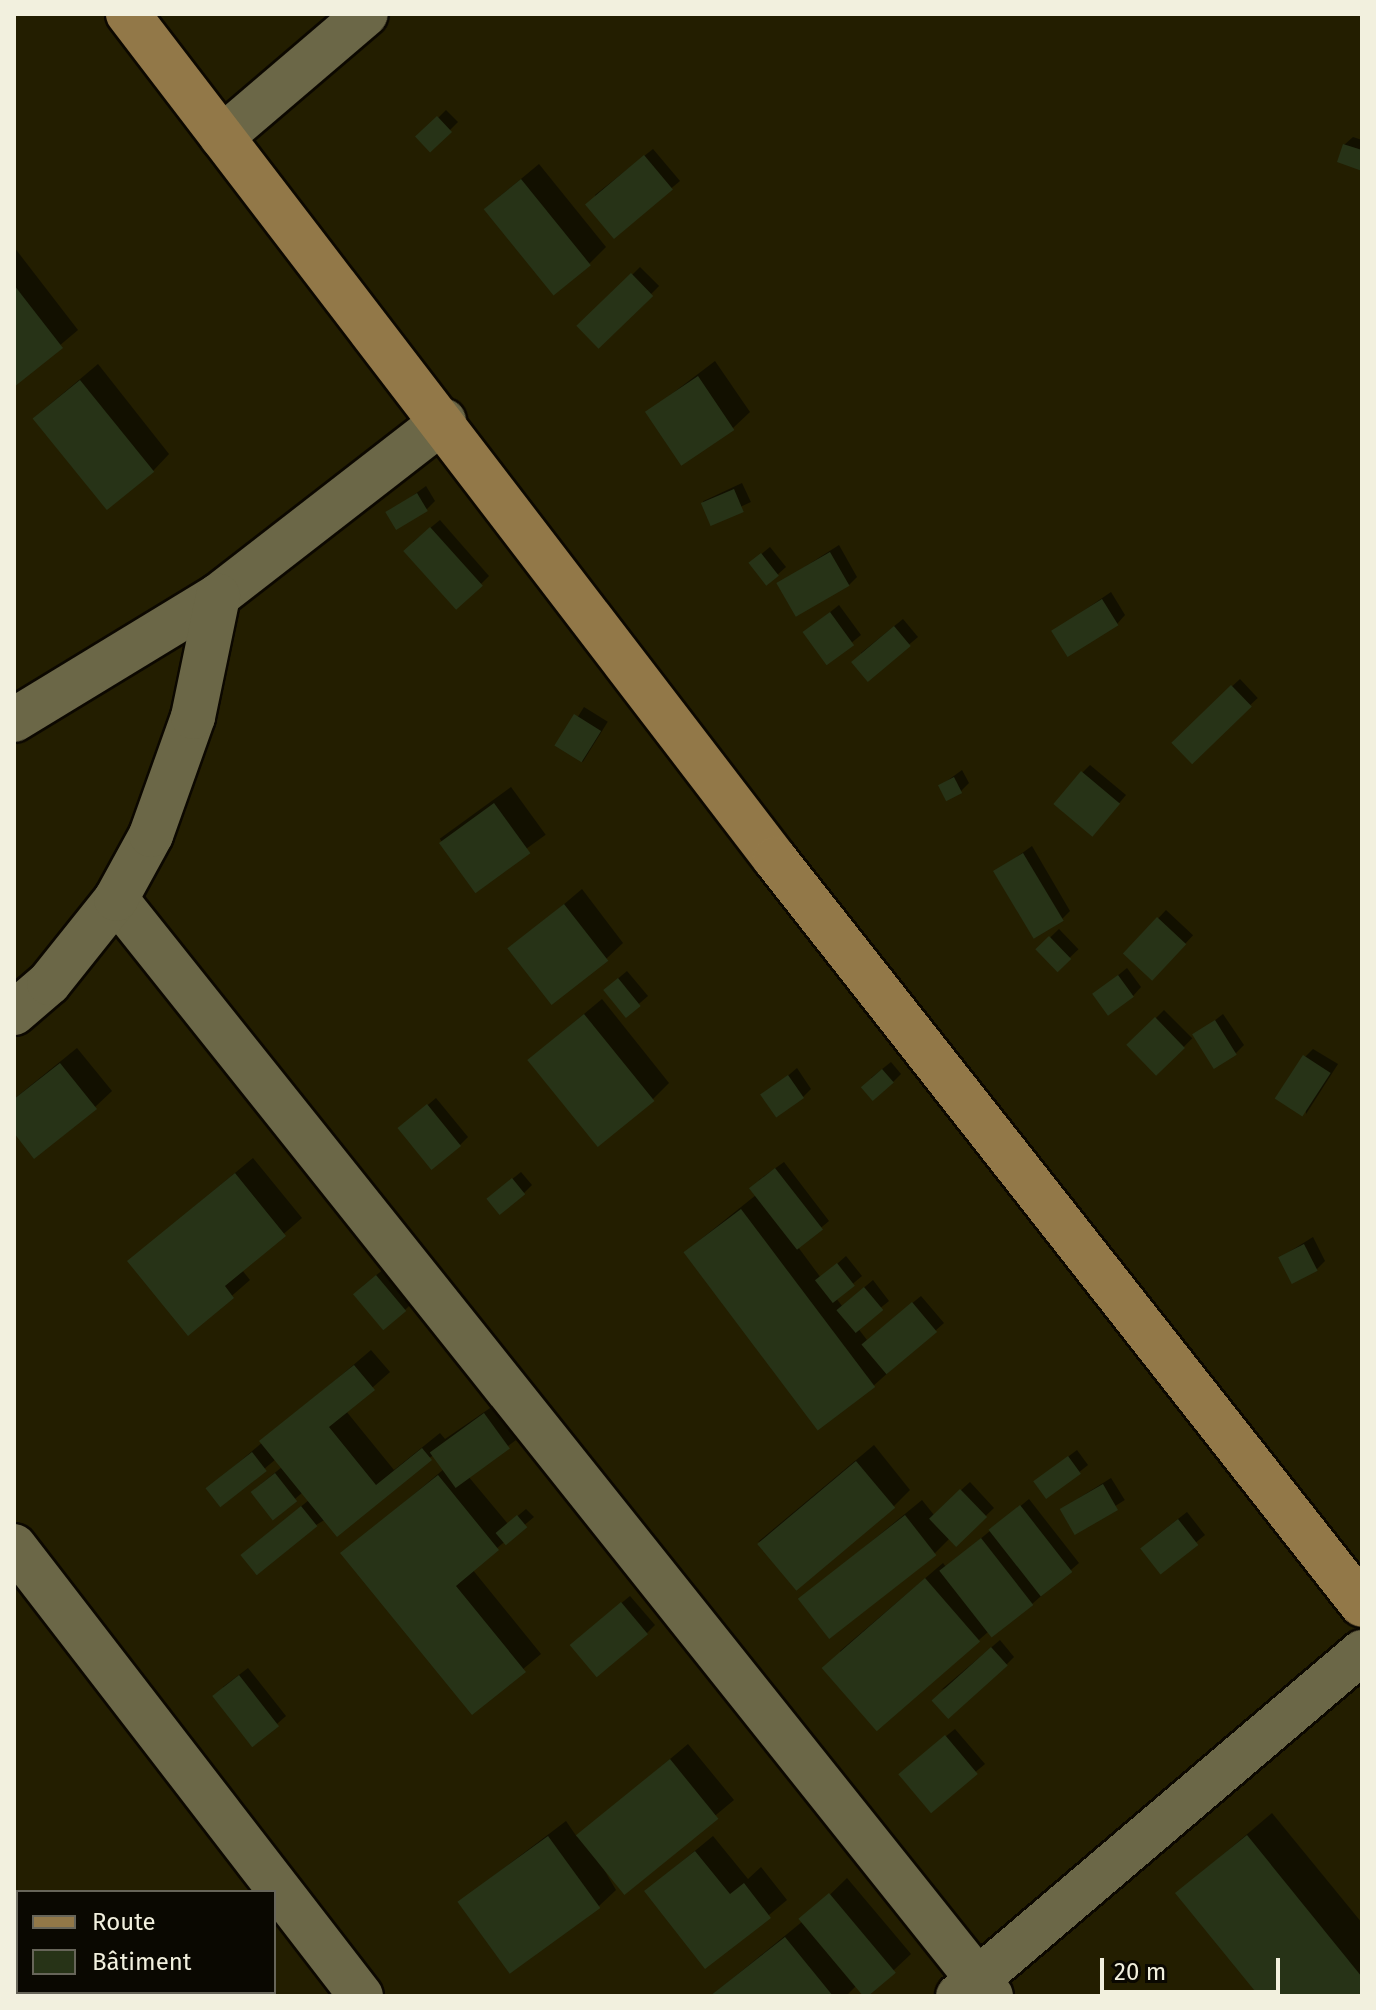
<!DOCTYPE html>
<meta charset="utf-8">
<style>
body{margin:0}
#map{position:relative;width:1376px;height:2010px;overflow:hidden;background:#231e00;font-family:"Fira Sans",sans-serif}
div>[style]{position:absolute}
.shadow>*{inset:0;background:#0007;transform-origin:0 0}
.building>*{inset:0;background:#273317;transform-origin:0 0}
.roads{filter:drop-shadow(2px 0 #0c0800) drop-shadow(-2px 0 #0c0800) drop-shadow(0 2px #0c0800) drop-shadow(0 -2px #0c0800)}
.street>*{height:44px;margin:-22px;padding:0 22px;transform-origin:22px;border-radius:22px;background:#6b6747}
.primary>*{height:44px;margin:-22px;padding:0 22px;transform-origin:22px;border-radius:22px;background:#927848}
span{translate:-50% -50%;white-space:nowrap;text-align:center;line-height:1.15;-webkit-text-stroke:6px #0a0801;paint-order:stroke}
.frame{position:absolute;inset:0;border:16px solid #f2f0de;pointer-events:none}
.legend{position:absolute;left:16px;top:1890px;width:260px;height:104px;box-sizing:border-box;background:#0a0801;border:2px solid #676559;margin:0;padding:10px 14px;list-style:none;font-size:24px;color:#f2f0de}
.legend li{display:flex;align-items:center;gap:16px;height:40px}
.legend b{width:40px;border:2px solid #676559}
.scale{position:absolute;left:1100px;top:1958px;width:180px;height:36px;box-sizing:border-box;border:4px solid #f2f0de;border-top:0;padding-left:10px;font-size:24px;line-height:28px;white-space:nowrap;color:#f2f0de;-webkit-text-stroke:6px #0a0801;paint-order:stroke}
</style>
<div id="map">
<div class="shadow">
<div style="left:446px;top:110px;width:17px;height:39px;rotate:45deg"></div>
<div style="clip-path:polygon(1353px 137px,1362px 140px,1362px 169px,1344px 145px)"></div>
<div style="clip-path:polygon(653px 149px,680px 181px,614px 236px,595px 195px)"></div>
<div style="clip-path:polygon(539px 164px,606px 247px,589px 264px,486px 208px)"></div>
<div style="clip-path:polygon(14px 247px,78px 330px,14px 384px)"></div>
<div style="left:640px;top:267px;width:27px;height:84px;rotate:45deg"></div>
<div style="clip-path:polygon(715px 361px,750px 412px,733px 428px,648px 412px)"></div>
<div style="clip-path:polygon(98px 364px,169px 454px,153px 471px,35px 417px)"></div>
<div style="left:742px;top:483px;width:21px;height:43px;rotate:65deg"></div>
<div style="clip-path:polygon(426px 486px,435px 501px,427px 509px,389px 513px)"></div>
<div style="clip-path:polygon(440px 520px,489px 576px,481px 584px,413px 542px)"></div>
<div style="clip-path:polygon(839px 545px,857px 577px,849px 585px,778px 584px)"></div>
<div style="clip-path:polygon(770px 547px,786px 567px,768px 583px,759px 556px)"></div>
<div style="clip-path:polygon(1111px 592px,1125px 615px,1117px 624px,1053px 632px)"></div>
<div style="clip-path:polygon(839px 605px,861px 635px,828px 662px,814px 625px)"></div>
<div style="clip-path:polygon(903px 619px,918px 637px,868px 679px,861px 653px)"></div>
<div style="left:1240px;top:679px;width:26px;height:91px;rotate:47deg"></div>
<div style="left:584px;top:707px;width:28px;height:47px;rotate:32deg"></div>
<div style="clip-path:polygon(1090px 765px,1126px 795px,1100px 826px,1082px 773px)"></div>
<div style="clip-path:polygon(962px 770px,969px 783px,961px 791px,940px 786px)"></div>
<div style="left:511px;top:787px;width:59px;height:88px;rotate:54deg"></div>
<div style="clip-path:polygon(1032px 846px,1070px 911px,1062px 919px,996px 872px)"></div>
<div style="clip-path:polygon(582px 889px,623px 943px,606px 959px,511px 949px)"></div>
<div style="left:1166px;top:910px;width:37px;height:59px;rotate:43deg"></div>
<div style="left:1059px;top:929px;width:28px;height:30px;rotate:46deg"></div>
<div style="clip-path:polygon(1127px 968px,1141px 987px,1133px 996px,1095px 994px)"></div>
<div style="clip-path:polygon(627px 971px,648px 996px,626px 1015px,614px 982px)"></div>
<div style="clip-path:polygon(602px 999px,669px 1083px,652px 1100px,530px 1059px)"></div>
<div style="left:1164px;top:1010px;width:40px;height:49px;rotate:45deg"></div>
<div style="clip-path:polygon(1223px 1014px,1244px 1045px,1236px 1053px,1195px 1036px)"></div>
<div style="clip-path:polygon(77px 1048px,112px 1091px,95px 1107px,14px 1130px,14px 1099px)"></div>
<div style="clip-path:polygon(1313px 1049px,1338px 1064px,1306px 1114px,1305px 1057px)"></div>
<div style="clip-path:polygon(891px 1062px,901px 1074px,893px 1082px,871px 1078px)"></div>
<div style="clip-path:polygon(797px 1068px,811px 1089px,803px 1097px,764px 1096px)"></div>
<div style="clip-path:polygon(436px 1098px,468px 1137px,460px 1145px,409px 1121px)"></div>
<div style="clip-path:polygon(253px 1158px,302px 1218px,242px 1270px,250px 1280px,189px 1333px,129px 1261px)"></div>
<div style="clip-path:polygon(784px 1162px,829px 1221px,798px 1247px,821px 1278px,846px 1256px,862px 1276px,836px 1298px,842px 1306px,873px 1280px,889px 1301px,857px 1327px,867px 1340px,921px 1296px,944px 1323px,872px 1387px,685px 1252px,756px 1195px,759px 1180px)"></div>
<div style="clip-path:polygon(521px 1172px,532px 1185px,524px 1193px,496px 1192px)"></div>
<div style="clip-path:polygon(1313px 1237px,1325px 1261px,1317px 1269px,1281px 1257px)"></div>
<div style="clip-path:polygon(385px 1268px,413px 1302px,405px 1310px,363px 1286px)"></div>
<div style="clip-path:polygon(371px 1350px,390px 1372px,346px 1411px,394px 1470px,440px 1433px,445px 1439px,493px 1406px,516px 1440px,468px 1476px,508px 1524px,526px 1509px,534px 1517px,472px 1569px,541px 1654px,472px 1712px,343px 1554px,444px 1469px,434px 1455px,316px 1525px,251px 1547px,309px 1500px,303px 1492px,273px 1518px,261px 1484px,282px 1467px,276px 1459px,221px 1505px,217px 1481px)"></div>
<div style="clip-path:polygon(874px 1445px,910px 1490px,893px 1507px,758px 1542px)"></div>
<div style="clip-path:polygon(1077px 1450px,1088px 1465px,1048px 1497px,1045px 1474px)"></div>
<div style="left:1111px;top:1478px;width:26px;height:58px;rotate:58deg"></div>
<div style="clip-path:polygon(970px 1482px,994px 1508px,955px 1545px,949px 1539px,934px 1554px,801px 1599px,922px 1500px,934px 1515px)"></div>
<div style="clip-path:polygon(1029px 1499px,1079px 1563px,1032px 1604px,988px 1632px,877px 1729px,840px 1651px,943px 1563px,946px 1567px)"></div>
<div style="clip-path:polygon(1187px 1512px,1205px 1535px,1161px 1571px,1151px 1540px)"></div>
<div style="clip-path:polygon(630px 1596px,655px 1625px,647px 1633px,580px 1637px)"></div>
<div style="clip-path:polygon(1000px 1640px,1014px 1657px,1006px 1665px,941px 1690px)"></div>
<div style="clip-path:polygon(248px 1668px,286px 1716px,254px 1744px,223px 1687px)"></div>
<div style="clip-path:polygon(955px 1729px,985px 1764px,930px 1810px,909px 1766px)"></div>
<div style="clip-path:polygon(688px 1744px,734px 1800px,624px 1891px,599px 1861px,616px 1890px,599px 1906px,459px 1902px,566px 1821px,577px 1837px)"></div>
<div style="clip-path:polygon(1272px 1813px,1362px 1923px,1362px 1996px,1261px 1996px,1178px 1893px)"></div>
<div style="clip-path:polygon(713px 1836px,748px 1879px,761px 1867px,787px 1900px,706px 1967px,646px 1891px)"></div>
<div style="clip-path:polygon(847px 1878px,911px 1954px,894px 1970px,865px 1996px,856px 1986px,846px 1996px,711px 1996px,803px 1921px)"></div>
</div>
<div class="building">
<div style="left:437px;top:116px;width:22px;height:30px;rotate:47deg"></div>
<div style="clip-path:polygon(1343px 144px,1362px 150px,1362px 171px,1337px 162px)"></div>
<div style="left:644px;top:155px;width:45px;height:77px;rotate:50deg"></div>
<div style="left:521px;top:179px;width:111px;height:48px;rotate:51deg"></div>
<div style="left:631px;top:273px;width:32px;height:76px;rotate:46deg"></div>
<div style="clip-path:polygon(14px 285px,63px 348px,14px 387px)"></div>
<div style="left:698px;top:376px;width:65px;height:64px;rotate:56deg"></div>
<div style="left:80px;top:380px;width:118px;height:61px;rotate:51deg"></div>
<div style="left:734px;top:489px;width:25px;height:36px;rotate:67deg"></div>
<div style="left:417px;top:493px;width:21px;height:37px;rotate:59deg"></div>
<div style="left:430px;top:527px;width:79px;height:36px;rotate:48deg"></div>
<div style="left:830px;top:552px;width:39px;height:62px;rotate:60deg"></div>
<div style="left:761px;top:553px;width:29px;height:16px;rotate:52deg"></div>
<div style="left:1102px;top:599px;width:31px;height:60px;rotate:58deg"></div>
<div style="left:830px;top:612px;width:41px;height:34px;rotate:54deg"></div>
<div style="left:894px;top:626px;width:26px;height:56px;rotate:50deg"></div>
<div style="left:1231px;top:685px;width:30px;height:83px;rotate:46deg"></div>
<div style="left:574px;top:714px;width:32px;height:37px;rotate:32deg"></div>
<div style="left:1081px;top:771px;width:51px;height:43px;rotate:40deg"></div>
<div style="left:954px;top:777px;width:18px;height:18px;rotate:63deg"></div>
<div style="left:494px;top:803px;width:62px;height:68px;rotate:54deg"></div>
<div style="left:1023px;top:853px;width:79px;height:35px;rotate:59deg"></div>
<div style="left:564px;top:904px;width:72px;height:72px;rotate:52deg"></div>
<div style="left:1157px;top:917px;width:40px;height:50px;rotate:43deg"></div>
<div style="left:1049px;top:936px;width:32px;height:19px;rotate:46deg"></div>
<div style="left:1118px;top:975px;width:27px;height:32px;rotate:54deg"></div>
<div style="left:618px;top:978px;width:36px;height:19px;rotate:51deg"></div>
<div style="left:584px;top:1014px;width:112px;height:73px;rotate:51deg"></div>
<div style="left:1155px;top:1017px;width:43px;height:40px;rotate:46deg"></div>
<div style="left:1215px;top:1020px;width:41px;height:27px;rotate:58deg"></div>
<div style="left:1303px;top:1055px;width:33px;height:52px;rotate:33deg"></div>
<div style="clip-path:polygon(60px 1063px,97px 1109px,34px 1159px,14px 1133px,14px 1099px)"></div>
<div style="left:882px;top:1069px;width:18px;height:28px;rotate:49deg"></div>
<div style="left:788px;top:1075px;width:28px;height:34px;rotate:55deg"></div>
<div style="left:427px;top:1104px;width:54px;height:38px;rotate:51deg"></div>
<div style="left:775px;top:1168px;width:78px;height:33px;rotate:52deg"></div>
<div style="clip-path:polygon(235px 1173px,286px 1236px,225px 1286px,234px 1298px,188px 1336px,127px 1261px)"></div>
<div style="left:512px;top:1178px;width:21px;height:33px;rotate:51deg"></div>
<div style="left:741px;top:1209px;width:223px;height:72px;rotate:53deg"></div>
<div style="left:1304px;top:1244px;width:30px;height:29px;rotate:63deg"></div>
<div style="left:837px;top:1263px;width:29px;height:28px;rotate:52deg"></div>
<div style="left:376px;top:1275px;width:47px;height:30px;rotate:50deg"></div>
<div style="left:864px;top:1287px;width:30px;height:36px;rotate:50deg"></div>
<div style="left:912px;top:1302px;width:39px;height:66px;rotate:50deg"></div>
<div style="clip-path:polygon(354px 1365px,375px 1390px,329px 1427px,376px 1485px,422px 1448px,432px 1460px,337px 1537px,259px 1441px)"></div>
<div style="left:484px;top:1413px;width:44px;height:67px;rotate:54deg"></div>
<div style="left:252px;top:1452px;width:24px;height:59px;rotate:52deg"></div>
<div style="left:1068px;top:1456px;width:22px;height:43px;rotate:54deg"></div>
<div style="left:856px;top:1461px;width:61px;height:129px;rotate:50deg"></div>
<div style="left:275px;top:1473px;width:36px;height:31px;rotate:52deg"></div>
<div style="clip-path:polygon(438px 1475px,499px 1550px,456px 1586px,526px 1672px,472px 1715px,340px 1553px)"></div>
<div style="left:1103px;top:1484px;width:30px;height:50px;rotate:60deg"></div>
<div style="left:960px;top:1489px;width:39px;height:43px;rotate:46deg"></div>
<div style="left:1020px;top:1505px;width:85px;height:40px;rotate:52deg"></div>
<div style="left:301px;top:1506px;width:26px;height:78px;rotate:51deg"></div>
<div style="left:517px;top:1515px;width:16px;height:28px;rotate:50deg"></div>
<div style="left:905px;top:1515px;width:51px;height:136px;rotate:52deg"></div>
<div style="left:1178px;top:1519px;width:33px;height:48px;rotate:52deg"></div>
<div style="left:981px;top:1538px;width:85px;height:53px;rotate:52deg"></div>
<div style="left:925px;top:1578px;width:84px;height:137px;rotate:49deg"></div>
<div style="left:621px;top:1602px;width:42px;height:67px;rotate:50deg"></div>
<div style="left:991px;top:1647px;width:25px;height:80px;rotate:48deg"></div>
<div style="left:239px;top:1675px;width:65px;height:34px;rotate:52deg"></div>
<div style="left:945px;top:1735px;width:51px;height:61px;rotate:50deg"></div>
<div style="left:670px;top:1759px;width:77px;height:121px;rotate:51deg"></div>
<div style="clip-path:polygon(1247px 1835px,1362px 1977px,1362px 1996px,1259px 1996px,1175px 1893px)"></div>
<div style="left:548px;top:1836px;width:89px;height:112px;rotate:54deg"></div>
<div style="clip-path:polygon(695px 1851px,730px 1894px,744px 1883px,771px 1918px,705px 1969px,644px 1891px)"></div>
<div style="left:829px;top:1893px;width:104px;height:40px;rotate:50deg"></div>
<div style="clip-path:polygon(785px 1937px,833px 1996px,710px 1996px)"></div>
</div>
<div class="roads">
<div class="street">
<div style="left:222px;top:137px;width:189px;rotate:-40.5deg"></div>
<div style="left:14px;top:720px;width:239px;rotate:-31.3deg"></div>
<div style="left:218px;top:596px;width:286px;rotate:-37.8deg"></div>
<div style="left:116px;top:899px;width:1403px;rotate:51.42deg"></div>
<div style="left:14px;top:1013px;width:46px;rotate:-40.6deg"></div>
<div style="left:49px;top:983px;width:107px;rotate:-51.4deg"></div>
<div style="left:116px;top:899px;width:73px;rotate:-61.3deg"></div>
<div style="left:151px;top:835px;width:125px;rotate:-70.4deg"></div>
<div style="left:193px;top:717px;width:124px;rotate:-78.3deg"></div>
<div style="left:14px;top:1546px;width:568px;rotate:52.36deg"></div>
<div style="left:958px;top:1996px;width:531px;rotate:-40.41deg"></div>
</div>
<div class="primary">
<div style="left:128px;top:14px;width:1064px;rotate:52.56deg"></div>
<div style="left:775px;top:859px;width:949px;rotate:51.8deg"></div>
</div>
</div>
<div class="frame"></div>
<ul class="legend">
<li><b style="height:10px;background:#927848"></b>Route</li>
<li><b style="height:22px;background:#273317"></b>Bâtiment</li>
</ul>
<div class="scale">20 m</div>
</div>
